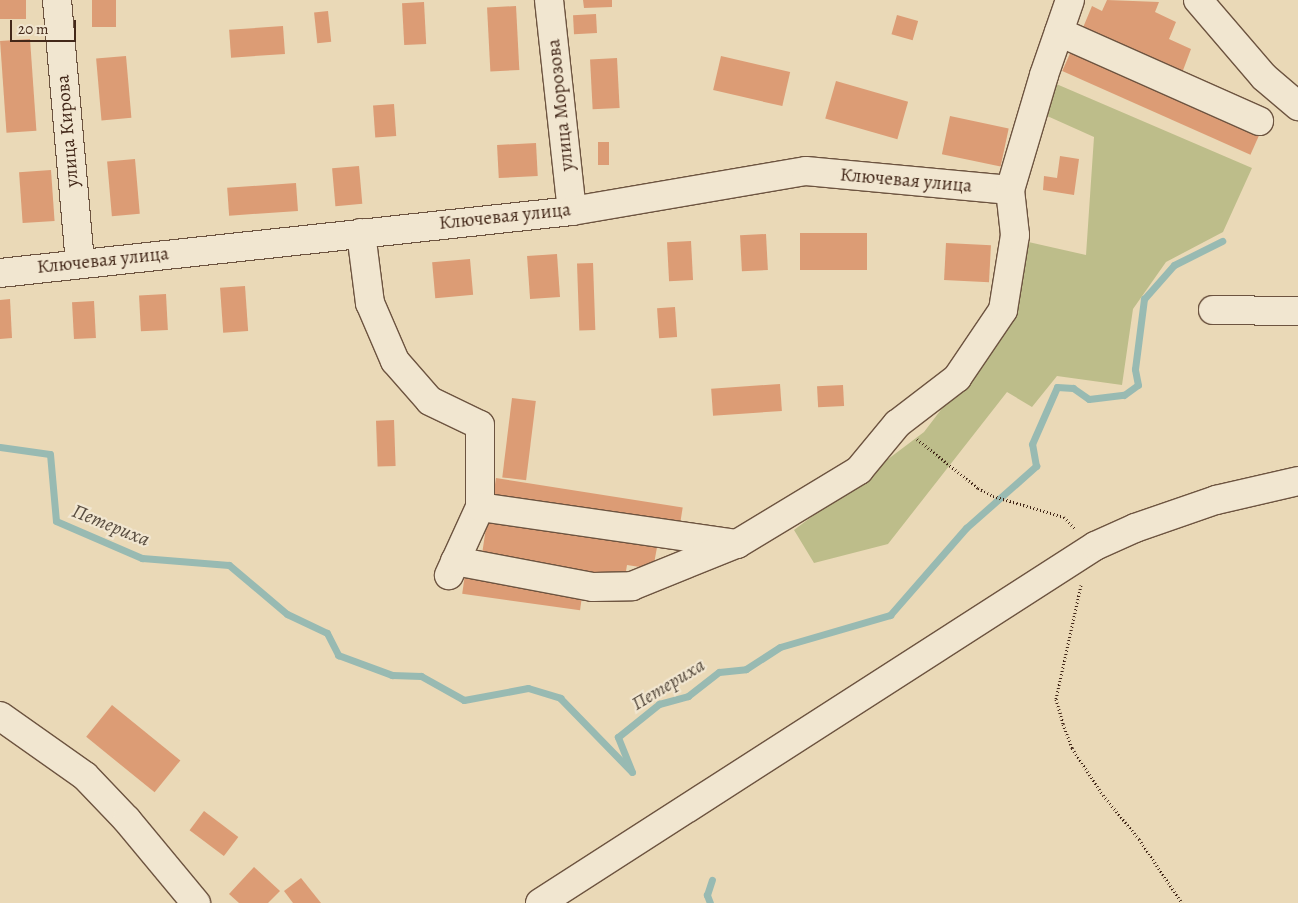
<!DOCTYPE html>
<meta charset="utf-8">
<style>
body{margin:0}
#map{position:relative;width:1298px;height:903px;overflow:hidden;background:#ead9b7;font-family:Alegreya,serif}
div>[style]{position:absolute}
.green>*{inset:0;background:#bdbd8a}
.stream>*{height:7px;margin:-3.5px;padding:0 3.5px;transform-origin:3.5px;border-radius:3.5px;background:#98bab2}
.building>*{inset:0;background:#dc9c75;transform-origin:0 0}
.path>*{height:3px;margin-top:-1.5px;transform-origin:0;background:repeating-linear-gradient(90deg,#432819 0 1px,transparent 0 3.5px)}
.roads{filter:drop-shadow(1px 0 #6d5440) drop-shadow(-1px 0 #6d5440) drop-shadow(0 1px #6d5440) drop-shadow(0 -1px #6d5440)}
.minor>*{height:28px;margin:-14px;padding:0 14px;transform-origin:14px;border-radius:14px;background:#f1e6d0}
span{translate:-50% -50%;white-space:nowrap;text-align:center;line-height:1.15;-webkit-text-stroke:4.5px #f1e6d0;paint-order:stroke}
.street-label{font-size:19px;color:#432819}
.water-label{font-size:20px;color:#584c3f;font-style:italic}
.scale{position:absolute;left:10px;top:20px;width:66px;height:22px;box-sizing:border-box;border:2px solid #432819;border-top:0;padding-left:6px;font-size:15px;line-height:18px;white-space:nowrap;color:#432819;-webkit-text-stroke:4px #f1e6d0;paint-order:stroke}
</style>
<div id="map">
<div class="green">
<div style="clip-path:polygon(1054px 83px,1252px 168px,1223px 232px,1166px 262px,1133px 309px,1122px 385px,1057px 376px,1032px 407px,1007px 392px,888px 544px,814px 563px,794px 530px,924px 432px,1011px 318px,1024px 241px,1086px 255px,1094px 137px,1045px 115px)"></div>
</div>
<div class="stream">
<div style="left:0;top:447px;width:50px;rotate:8deg"></div>
<div style="left:50px;top:454px;width:67px;rotate:84.9deg"></div>
<div style="left:56px;top:521px;width:94px;rotate:23.3deg"></div>
<div style="left:142px;top:558px;width:87px;rotate:4.6deg"></div>
<div style="left:229px;top:565px;width:76px;rotate:40.2deg"></div>
<div style="left:287px;top:614px;width:44px;rotate:25.4deg"></div>
<div style="left:327px;top:633px;width:25px;rotate:63deg"></div>
<div style="left:338px;top:655px;width:58px;rotate:20.3deg"></div>
<div style="left:392px;top:675px;width:29px;rotate:2deg"></div>
<div style="left:421px;top:676px;width:49px;rotate:29.2deg"></div>
<div style="left:464px;top:700px;width:65px;rotate:-10.6deg"></div>
<div style="left:528px;top:688px;width:34px;rotate:17deg"></div>
<div style="left:560px;top:698px;width:103px;rotate:45.8deg"></div>
<div style="left:632px;top:772px;width:38px;rotate:-112deg"></div>
<div style="left:618px;top:737px;width:53px;rotate:-38.8deg"></div>
<div style="left:659px;top:704px;width:30px;rotate:-15deg"></div>
<div style="left:688px;top:696px;width:39px;rotate:-38deg"></div>
<div style="left:719px;top:672px;width:27px;rotate:-6deg"></div>
<div style="left:746px;top:669px;width:40px;rotate:-32.9deg"></div>
<div style="left:780px;top:647px;width:115px;rotate:-16.2deg"></div>
<div style="left:890px;top:615px;width:116px;rotate:-48.9deg"></div>
<div style="left:966px;top:528px;width:94px;rotate:-41.5deg"></div>
<div style="left:1036px;top:466px;width:22px;rotate:-100deg"></div>
<div style="left:1032px;top:444px;width:62px;rotate:-66.3deg"></div>
<div style="left:1057px;top:387px;width:16px;rotate:4deg"></div>
<div style="left:1073px;top:388px;width:19px;rotate:35deg"></div>
<div style="left:1089px;top:399px;width:35px;rotate:-7deg"></div>
<div style="left:1124px;top:395px;width:17px;rotate:-36deg"></div>
<div style="left:1138px;top:385px;width:16px;rotate:-101deg"></div>
<div style="left:1135px;top:369px;width:71px;rotate:-82.7deg"></div>
<div style="left:1144px;top:299px;width:45px;rotate:-48.6deg"></div>
<div style="left:1174px;top:265px;width:54px;rotate:-26.6deg"></div>
<div style="left:710px;top:903px;width:9px;rotate:-111deg"></div>
<div style="left:707px;top:895px;width:16px;rotate:-72deg"></div>
</div>
<div class="building">
<div style="left:0;top:0;width:26px;height:19px"></div>
<div style="left:92px;top:0;width:24px;height:27px"></div>
<div style="clip-path:polygon(583px 0,612px 0,612px 7px,584px 8px)"></div>
<div style="clip-path:polygon(1107px 0,1159px 2px,1155px 12px,1176px 22px,1169px 39px,1191px 49px,1182px 73px,1082px 30px,1092px 6px,1102px 11px)"></div>
<div style="left:424px;top:2px;width:42px;height:22px;rotate:87deg"></div>
<div style="left:516px;top:6px;width:64px;height:29px;rotate:87deg"></div>
<div style="left:328px;top:11px;width:31px;height:14px;rotate:84deg"></div>
<div style="left:596px;top:14px;width:19px;height:23px;rotate:87deg"></div>
<div style="left:897px;top:15px;width:22px;height:20px;rotate:16deg"></div>
<div style="left:283px;top:26px;width:28px;height:54px;rotate:86deg"></div>
<div style="left:30px;top:39px;width:92px;height:30px;rotate:86deg"></div>
<div style="left:1072px;top:49px;width:206px;height:24px;rotate:24deg"></div>
<div style="left:126px;top:56px;width:62px;height:30px;rotate:85deg"></div>
<div style="left:721px;top:56px;width:71px;height:35px;rotate:13deg"></div>
<div style="left:617px;top:58px;width:50px;height:27px;rotate:87deg"></div>
<div style="left:836px;top:81px;width:75px;height:39px;rotate:16deg"></div>
<div style="left:394px;top:104px;width:32px;height:21px;rotate:86deg"></div>
<div style="left:950px;top:116px;width:60px;height:39px;rotate:12deg"></div>
<div style="left:598px;top:142px;width:11px;height:23px"></div>
<div style="left:536px;top:143px;width:33px;height:39px;rotate:87deg"></div>
<div style="clip-path:polygon(1060px 156px,1079px 159px,1074px 195px,1043px 190px,1044px 176px,1057px 178px)"></div>
<div style="left:135px;top:159px;width:55px;height:28px;rotate:85deg"></div>
<div style="left:359px;top:166px;width:38px;height:27px;rotate:85deg"></div>
<div style="left:51px;top:170px;width:51px;height:32px;rotate:86deg"></div>
<div style="left:296px;top:183px;width:28px;height:69px;rotate:86deg"></div>
<div style="left:867px;top:233px;width:37px;height:67px;rotate:90deg"></div>
<div style="left:766px;top:234px;width:36px;height:26px;rotate:87deg"></div>
<div style="left:691px;top:241px;width:39px;height:24px;rotate:87deg"></div>
<div style="left:946px;top:243px;width:45px;height:37px;rotate:3deg"></div>
<div style="left:557px;top:254px;width:43px;height:30px;rotate:86deg"></div>
<div style="left:470px;top:259px;width:36px;height:38px;rotate:85deg"></div>
<div style="left:593px;top:263px;width:67px;height:16px;rotate:88deg"></div>
<div style="left:245px;top:286px;width:45px;height:25px;rotate:86deg"></div>
<div style="left:166px;top:294px;width:36px;height:27px;rotate:87deg"></div>
<div style="clip-path:polygon(10px 299px,12px 338px,0 339px,0 300px)"></div>
<div style="left:94px;top:301px;width:37px;height:22px;rotate:87deg"></div>
<div style="left:675px;top:307px;width:30px;height:18px;rotate:86deg"></div>
<div style="left:780px;top:384px;width:27px;height:69px;rotate:86deg"></div>
<div style="left:843px;top:385px;width:21px;height:26px;rotate:87deg"></div>
<div style="left:512px;top:398px;width:24px;height:80px;rotate:7deg"></div>
<div style="left:394px;top:420px;width:46px;height:18px;rotate:88deg"></div>
<div style="left:496px;top:478px;width:189px;height:23px;rotate:9deg"></div>
<div style="clip-path:polygon(488px 514px,658px 542px,653px 569px,627px 565px,625px 577px,600px 581px,481px 561px)"></div>
<div style="left:465px;top:574px;width:119px;height:20px;rotate:8deg"></div>
<div style="left:112px;top:705px;width:88px;height:41px;rotate:39deg"></div>
<div style="left:204px;top:811px;width:43px;height:24px;rotate:37deg"></div>
<div style="clip-path:polygon(254px 867px,280px 891px,268px 903px,239px 903px,229px 894px)"></div>
<div style="clip-path:polygon(301px 878px,321px 903px,293px 903px,284px 891px)"></div>
</div>
<div class="path">
<div style="left:917px;top:439px;width:78px;rotate:38.8deg"></div>
<div style="left:978px;top:488px;width:17px;rotate:28deg"></div>
<div style="left:993px;top:496px;width:74px;rotate:16.5deg"></div>
<div style="left:1064px;top:517px;width:16px;rotate:47deg"></div>
<div style="left:1081px;top:585px;width:117px;rotate:102.4deg"></div>
<div style="left:1056px;top:699px;width:26px;rotate:74deg"></div>
<div style="left:1063px;top:724px;width:26px;rotate:69deg"></div>
<div style="left:1072px;top:748px;width:56px;rotate:56.6deg"></div>
<div style="left:1103px;top:795px;width:57px;rotate:50.7deg"></div>
<div style="left:1139px;top:839px;width:77px;rotate:56.1deg"></div>
</div>
<div class="roads">
<div class="minor">
<div style="left:57px;top:0;width:264px;rotate:85deg"></div>
<div style="left:549px;top:0;width:212px;rotate:83.8deg"></div>
<div style="left:1198px;top:0;width:101px;rotate:49.4deg"></div>
<div style="left:1264px;top:77px;width:45px;rotate:40.5deg"></div>
<div style="left:1059px;top:32px;width:219px;rotate:24deg"></div>
<div style="left:361px;top:233px;width:71px;rotate:82.7deg"></div>
<div style="left:370px;top:303px;width:63px;rotate:66.7deg"></div>
<div style="left:395px;top:361px;width:53px;rotate:48.8deg"></div>
<div style="left:430px;top:401px;width:55px;rotate:25.6deg"></div>
<div style="left:480px;top:425px;width:82px;rotate:90deg"></div>
<div style="left:480px;top:507px;width:75px;rotate:114.5deg"></div>
<div style="left:0;top:273px;width:575px;rotate:-6.19deg"></div>
<div style="left:572px;top:211px;width:237px;rotate:-9.7deg"></div>
<div style="left:806px;top:171px;width:205px;rotate:5.3deg"></div>
<div style="left:1213px;top:310px;width:85px;rotate:0.7deg"></div>
<div style="left:480px;top:507px;width:260px;rotate:8.2deg"></div>
<div style="left:737px;top:544px;width:143px;rotate:-31.2deg"></div>
<div style="left:859px;top:470px;width:60px;rotate:-50.4deg"></div>
<div style="left:897px;top:424px;width:76px;rotate:-37.5deg"></div>
<div style="left:957px;top:378px;width:82px;rotate:-55.9deg"></div>
<div style="left:1003px;top:310px;width:76px;rotate:-80.9deg"></div>
<div style="left:1015px;top:235px;width:45px;rotate:-96.3deg"></div>
<div style="left:1010px;top:190px;width:120px;rotate:-73.5deg"></div>
<div style="left:1044px;top:75px;width:79px;rotate:-70.9deg"></div>
<div style="left:455px;top:561px;width:140px;rotate:10.7deg"></div>
<div style="left:593px;top:587px;width:39px;rotate:-1deg"></div>
<div style="left:632px;top:586px;width:112px;rotate:-22deg"></div>
<div style="left:0;top:716px;width:104px;rotate:35.2deg"></div>
<div style="left:85px;top:776px;width:61px;rotate:46.3deg"></div>
<div style="left:127px;top:820px;width:108px;rotate:50.3deg"></div>
<div style="left:540px;top:903px;width:660px;rotate:-32.75deg"></div>
<div style="left:1095px;top:546px;width:44px;rotate:-24.2deg"></div>
<div style="left:1135px;top:528px;width:86px;rotate:-19.1deg"></div>
<div style="left:1216px;top:500px;width:84px;rotate:-13deg"></div>
</div>
</div>
<div class="street-label">
<span style="left:561px;top:105px;rotate:-96deg">улица Морозова</span>
<span style="left:68px;top:131px;rotate:-95deg">улица Кирова</span>
<span style="left:906px;top:181px;rotate:5deg">Ключевая улица</span>
<span style="left:505px;top:217px;rotate:-6deg">Ключевая улица</span>
<span style="left:103px;top:261px;rotate:-6deg">Ключевая улица</span>
</div>
<div class="water-label">
<span style="left:111px;top:525px;rotate:22deg">Петериха</span>
<span style="left:668px;top:684px;rotate:-31deg">Петериха</span>
</div>
<div class="scale">20 m</div>
</div>
